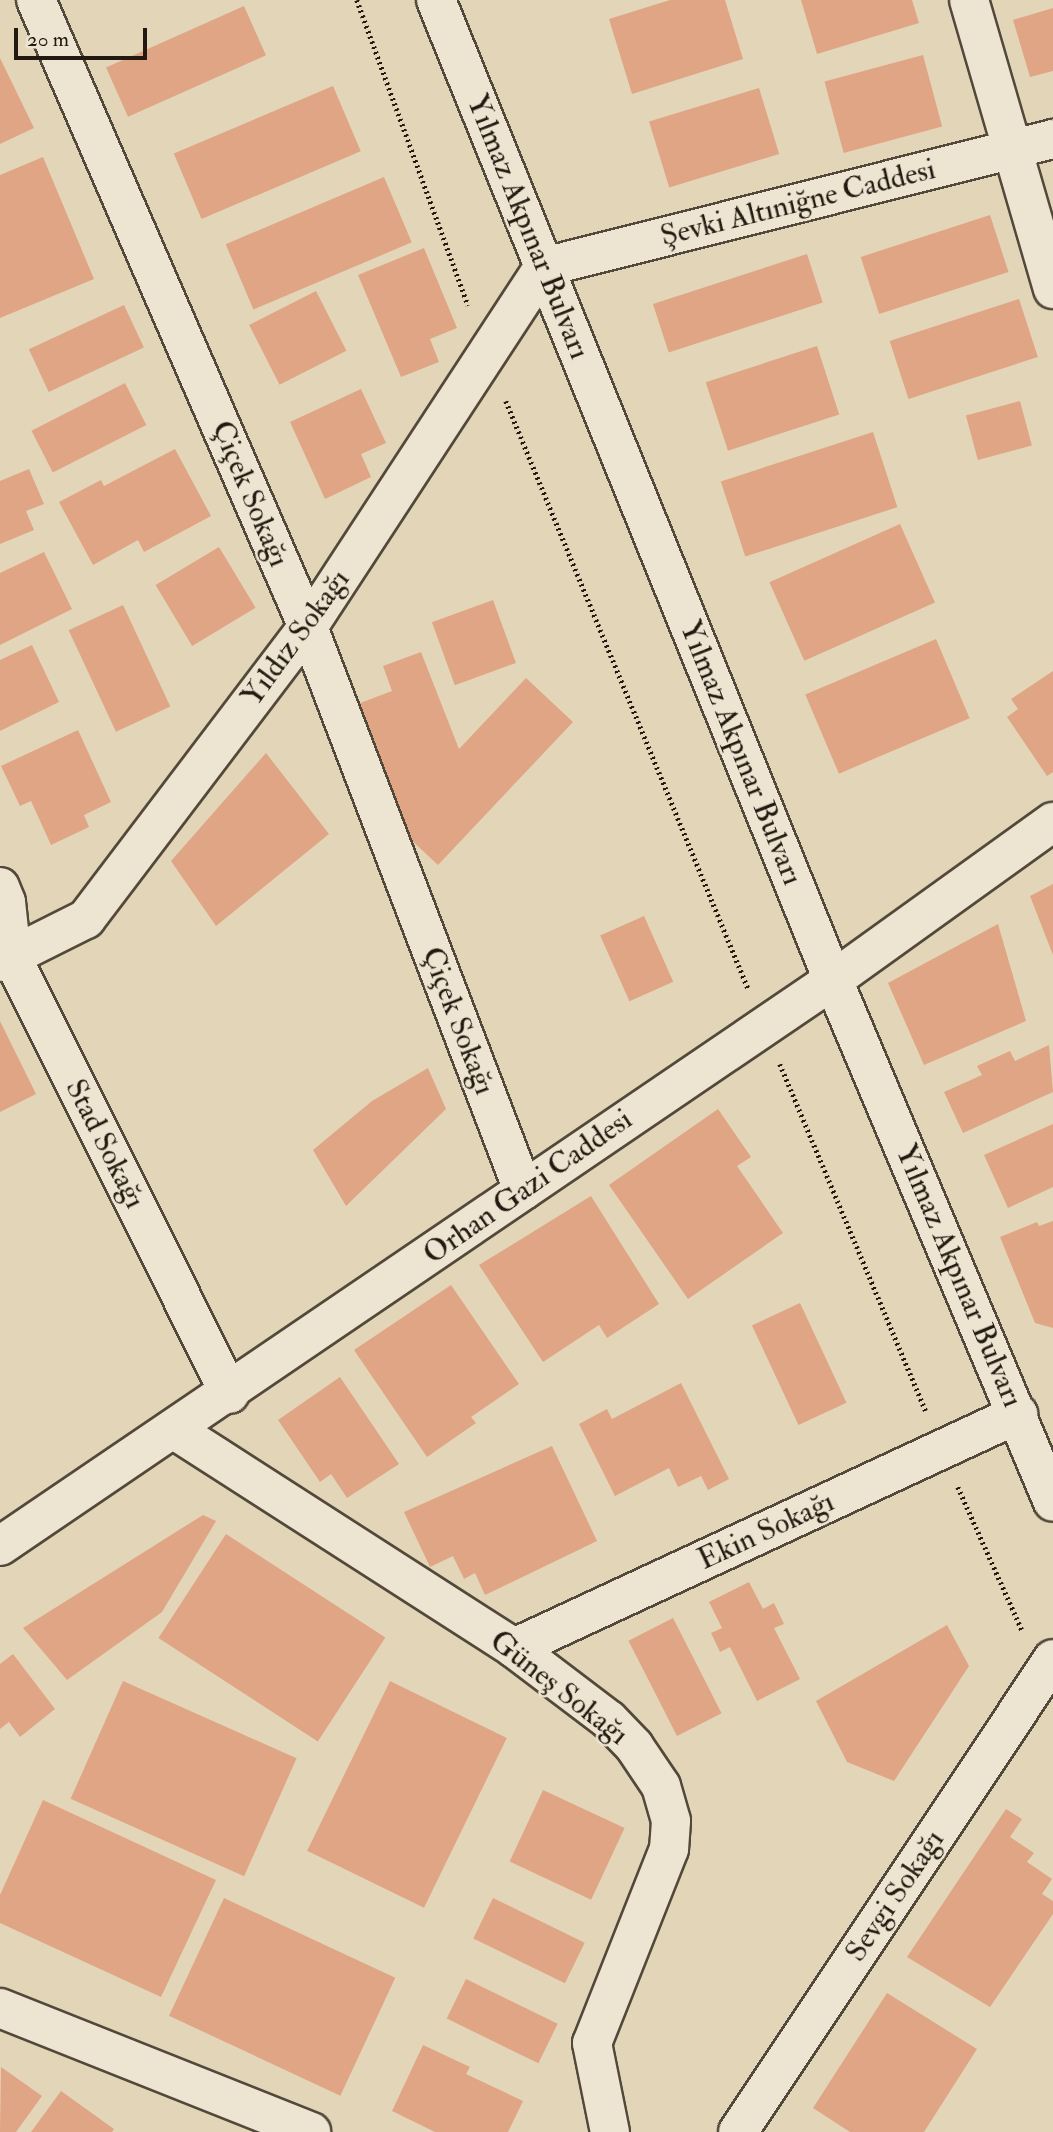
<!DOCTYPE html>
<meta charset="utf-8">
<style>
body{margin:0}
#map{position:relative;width:1053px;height:2132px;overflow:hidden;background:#e3d6b8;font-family:"IM FELL Double Pica",serif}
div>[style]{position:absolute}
.building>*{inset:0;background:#dfa585;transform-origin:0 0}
.path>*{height:4.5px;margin-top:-2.25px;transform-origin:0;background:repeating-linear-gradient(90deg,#221a10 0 2px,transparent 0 5.5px)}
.roads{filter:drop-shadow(2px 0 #52493a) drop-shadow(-2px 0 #52493a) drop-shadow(0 2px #52493a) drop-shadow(0 -2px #52493a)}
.street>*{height:38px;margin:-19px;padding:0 19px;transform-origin:19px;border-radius:19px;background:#ede4d1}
.secondary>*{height:38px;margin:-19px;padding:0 19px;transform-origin:19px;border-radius:19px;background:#ede4d1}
span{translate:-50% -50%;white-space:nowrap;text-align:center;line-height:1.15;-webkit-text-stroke:5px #ede4d1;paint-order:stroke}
.street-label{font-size:30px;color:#221a10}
.scale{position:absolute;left:14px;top:28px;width:133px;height:32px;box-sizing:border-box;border:4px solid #221a10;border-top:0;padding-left:9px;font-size:21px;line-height:24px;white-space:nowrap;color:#221a10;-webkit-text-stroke:5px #ede4d1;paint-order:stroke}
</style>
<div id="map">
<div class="building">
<div style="clip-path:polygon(670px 0,725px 0,743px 59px,632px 94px,609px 19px)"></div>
<div style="clip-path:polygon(801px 0,912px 0,919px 23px,817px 54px)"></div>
<div style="left:244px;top:6px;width:54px;height:151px;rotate:66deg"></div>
<div style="clip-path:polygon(1053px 8px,1053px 71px,1030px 77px,1013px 20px)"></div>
<div style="left:923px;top:55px;width:74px;height:102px;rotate:75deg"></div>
<div style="clip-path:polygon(0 58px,34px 128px,0 144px)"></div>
<div style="left:333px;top:86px;width:71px;height:173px;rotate:67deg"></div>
<div style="left:759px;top:88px;width:69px;height:115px;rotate:73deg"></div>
<div style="clip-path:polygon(43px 157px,94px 279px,0 318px,0 175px)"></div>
<div style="left:384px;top:177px;width:71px;height:172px;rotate:67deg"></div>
<div style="left:990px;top:215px;width:60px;height:136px;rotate:72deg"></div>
<div style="clip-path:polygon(424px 248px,457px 328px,430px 339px,439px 362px,401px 377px,358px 275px)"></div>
<div style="left:807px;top:254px;width:51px;height:162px;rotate:72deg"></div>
<div style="left:316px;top:291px;width:67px;height:75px;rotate:63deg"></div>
<div style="left:1019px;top:299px;width:61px;height:136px;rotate:72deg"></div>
<div style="left:124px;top:305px;width:47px;height:105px;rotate:65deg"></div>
<div style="left:817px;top:346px;width:72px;height:117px;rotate:72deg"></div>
<div style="left:125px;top:383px;width:47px;height:105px;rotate:63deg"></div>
<div style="clip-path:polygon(361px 389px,386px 443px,361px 454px,371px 477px,325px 499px,290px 422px)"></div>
<div style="left:1020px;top:401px;width:46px;height:56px;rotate:75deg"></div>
<div style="left:873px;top:432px;width:79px;height:160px;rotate:72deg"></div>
<div style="clip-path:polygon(175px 449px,211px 516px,144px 552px,138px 540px,93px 565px,59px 502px,101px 480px,104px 486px)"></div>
<div style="clip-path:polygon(29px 469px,44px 504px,26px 511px,34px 530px,0 544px,0 481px)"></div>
<div style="left:900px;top:524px;width:86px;height:143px;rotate:66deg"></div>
<div style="left:219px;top:547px;width:71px;height:74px;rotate:59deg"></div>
<div style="clip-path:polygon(44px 552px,72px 609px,0 645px,0 573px)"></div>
<div style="left:493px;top:600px;width:67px;height:65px;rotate:70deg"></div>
<div style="left:123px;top:605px;width:112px;height:60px;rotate:65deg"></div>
<div style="left:936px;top:639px;width:86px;height:142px;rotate:67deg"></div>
<div style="clip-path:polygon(32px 645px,59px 702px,0 731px,0 660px)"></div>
<div style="clip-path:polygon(421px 652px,459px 749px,526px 678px,573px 722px,438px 865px,392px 822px,347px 708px,392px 691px,383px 666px)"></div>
<div style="clip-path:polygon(1053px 671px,1053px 772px,1047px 776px,1007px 717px,1018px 709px,1011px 699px)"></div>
<div style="clip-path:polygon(78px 730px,111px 802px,84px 815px,89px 827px,51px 845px,31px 801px,20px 806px,1px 766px)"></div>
<div style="clip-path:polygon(266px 753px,329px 834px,216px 926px,171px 861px)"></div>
<div style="clip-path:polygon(1053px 884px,1053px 955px,1030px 896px)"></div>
<div style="left:644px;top:916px;width:72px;height:48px;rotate:66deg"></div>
<div style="clip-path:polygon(998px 924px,1026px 1021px,924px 1065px,888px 983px)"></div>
<div style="clip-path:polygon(0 1021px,36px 1094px,0 1112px)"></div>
<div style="clip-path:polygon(1049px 1045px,1053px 1092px,963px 1133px,944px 1092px,982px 1075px,977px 1066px,1010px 1051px,1015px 1061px)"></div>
<div style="clip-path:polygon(428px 1068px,446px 1109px,346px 1206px,313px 1150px,372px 1101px)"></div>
<div style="clip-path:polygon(718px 1109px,751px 1157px,737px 1166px,783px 1233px,688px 1299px,609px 1185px)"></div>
<div style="clip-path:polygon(1053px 1124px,1053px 1187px,1008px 1208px,984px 1155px)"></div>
<div style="clip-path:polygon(591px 1196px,659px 1304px,607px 1338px,599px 1325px,543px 1362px,479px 1265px)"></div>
<div style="clip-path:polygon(1053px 1221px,1053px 1328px,1035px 1323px,1000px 1237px,1037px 1222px,1039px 1226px)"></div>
<div style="clip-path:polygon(451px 1285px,519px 1384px,471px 1417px,476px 1423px,427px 1457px,354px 1350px)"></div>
<div style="left:800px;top:1303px;width:110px;height:53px;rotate:65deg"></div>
<div style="clip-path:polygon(340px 1377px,399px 1464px,347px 1498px,331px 1474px,320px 1482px,278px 1420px)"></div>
<div style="clip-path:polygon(681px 1383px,729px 1479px,708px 1490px,701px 1476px,678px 1487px,669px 1468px,615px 1496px,579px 1424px,607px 1409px,612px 1419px)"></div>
<div style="clip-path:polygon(552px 1446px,597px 1541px,485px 1595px,475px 1573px,464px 1579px,453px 1556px,430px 1567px,404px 1512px)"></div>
<div style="clip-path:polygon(203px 1515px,216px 1521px,162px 1612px,67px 1680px,23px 1628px)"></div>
<div style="left:226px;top:1534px;width:190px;height:124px;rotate:33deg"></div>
<div style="clip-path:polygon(749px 1582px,763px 1609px,774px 1603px,784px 1624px,774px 1628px,800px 1679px,757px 1701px,730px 1647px,720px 1652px,711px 1633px,722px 1628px,709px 1602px)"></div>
<div style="left:673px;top:1618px;width:107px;height:50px;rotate:63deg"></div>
<div style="clip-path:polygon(947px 1625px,969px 1666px,894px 1781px,847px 1762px,816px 1701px)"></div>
<div style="clip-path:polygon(13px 1654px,55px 1709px,20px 1737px,9px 1722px,0 1729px,0 1664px)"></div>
<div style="left:123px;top:1681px;width:190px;height:129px;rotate:24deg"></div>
<div style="left:390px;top:1681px;width:130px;height:189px;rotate:26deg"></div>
<div style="left:543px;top:1790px;width:90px;height:79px;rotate:25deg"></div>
<div style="clip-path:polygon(43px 1800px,216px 1880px,161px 1997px,0 1923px,0 1895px)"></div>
<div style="clip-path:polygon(1006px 1809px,1022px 1819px,1010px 1837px,1034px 1853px,1027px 1862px,1052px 1879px,1042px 1894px,1053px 1901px,1053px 1914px,990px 2007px,907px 1957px)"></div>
<div style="left:224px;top:1898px;width:189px;height:130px;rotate:25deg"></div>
<div style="left:493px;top:1898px;width:102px;height:45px;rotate:26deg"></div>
<div style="left:466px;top:1979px;width:102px;height:44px;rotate:26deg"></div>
<div style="clip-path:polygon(887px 1993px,977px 2049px,924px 2132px,850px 2132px,813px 2108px)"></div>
<div style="clip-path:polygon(423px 2045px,470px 2067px,466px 2074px,523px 2101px,508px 2132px,435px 2132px,392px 2111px)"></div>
<div style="clip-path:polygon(1px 2067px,42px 2096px,16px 2132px,0 2132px)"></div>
<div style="clip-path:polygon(61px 2091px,114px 2129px,112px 2132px,31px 2132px)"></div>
</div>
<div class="path">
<div style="left:357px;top:0;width:325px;rotate:70deg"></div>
<div style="left:506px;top:401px;width:635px;rotate:67.6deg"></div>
<div style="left:780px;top:1064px;width:376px;rotate:67.2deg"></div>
<div style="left:958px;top:1487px;width:159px;rotate:65.9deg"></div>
</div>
<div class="roads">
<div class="street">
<div style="left:36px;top:0;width:683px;rotate:66.55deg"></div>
<div style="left:308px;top:627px;width:603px;rotate:69.1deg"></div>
<div style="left:969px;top:0;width:301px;rotate:73.8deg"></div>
<div style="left:544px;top:267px;width:525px;rotate:-14.12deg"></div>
<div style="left:0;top:887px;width:16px;rotate:68deg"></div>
<div style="left:6px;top:902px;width:55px;rotate:83.8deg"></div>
<div style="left:12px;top:957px;width:488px;rotate:63.5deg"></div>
<div style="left:173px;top:1429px;width:405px;rotate:32.7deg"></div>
<div style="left:514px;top:1648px;width:119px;rotate:37.2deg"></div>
<div style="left:609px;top:1720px;width:36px;rotate:46deg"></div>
<div style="left:634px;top:1746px;width:48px;rotate:56deg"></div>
<div style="left:661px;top:1786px;width:36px;rotate:74deg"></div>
<div style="left:671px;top:1821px;width:28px;rotate:94deg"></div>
<div style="left:669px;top:1849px;width:209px;rotate:111.6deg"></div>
<div style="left:592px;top:2043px;width:91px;rotate:78.6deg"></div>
<div style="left:0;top:1546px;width:1007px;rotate:-34.2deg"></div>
<div style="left:833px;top:980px;width:271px;rotate:-35.7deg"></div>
<div style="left:514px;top:1648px;width:556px;rotate:-24.9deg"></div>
<div style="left:738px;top:2132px;width:568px;rotate:-56.34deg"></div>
</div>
<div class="secondary">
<div style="left:436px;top:0;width:1057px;rotate:67.95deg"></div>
<div style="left:833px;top:980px;width:566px;rotate:67.15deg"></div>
<div style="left:0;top:962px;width:96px;rotate:-26.6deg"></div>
<div style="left:86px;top:919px;width:367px;rotate:-52.8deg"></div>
<div style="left:308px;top:627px;width:430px;rotate:-56.8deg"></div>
<div style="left:0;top:2008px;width:335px;rotate:21.7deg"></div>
</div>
</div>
<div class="street-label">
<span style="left:798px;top:203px;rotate:-14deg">Şevki Altıniğne Caddesi</span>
<span style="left:528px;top:227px;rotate:68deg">Yılmaz Akpınar Bulvarı</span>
<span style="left:250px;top:494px;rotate:67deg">Çiçek Sokağı</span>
<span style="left:296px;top:638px;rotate:-54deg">Yıldız Sokağı</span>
<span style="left:741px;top:753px;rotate:68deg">Yılmaz Akpınar Bulvarı</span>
<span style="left:458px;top:1021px;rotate:69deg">Çiçek Sokağı</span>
<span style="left:105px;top:1144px;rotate:63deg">Stad Sokağı</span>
<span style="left:528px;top:1187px;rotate:-35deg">Orhan Gazi Caddesi</span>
<span style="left:959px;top:1276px;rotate:67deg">Yılmaz Akpınar Bulvarı</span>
<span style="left:766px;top:1531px;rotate:-25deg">Ekin Sokağı</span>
<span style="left:559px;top:1688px;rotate:38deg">Güneş Sokağı</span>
<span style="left:895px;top:1896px;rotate:-56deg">Sevgi Sokağı</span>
</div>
<div class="scale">20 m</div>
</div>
